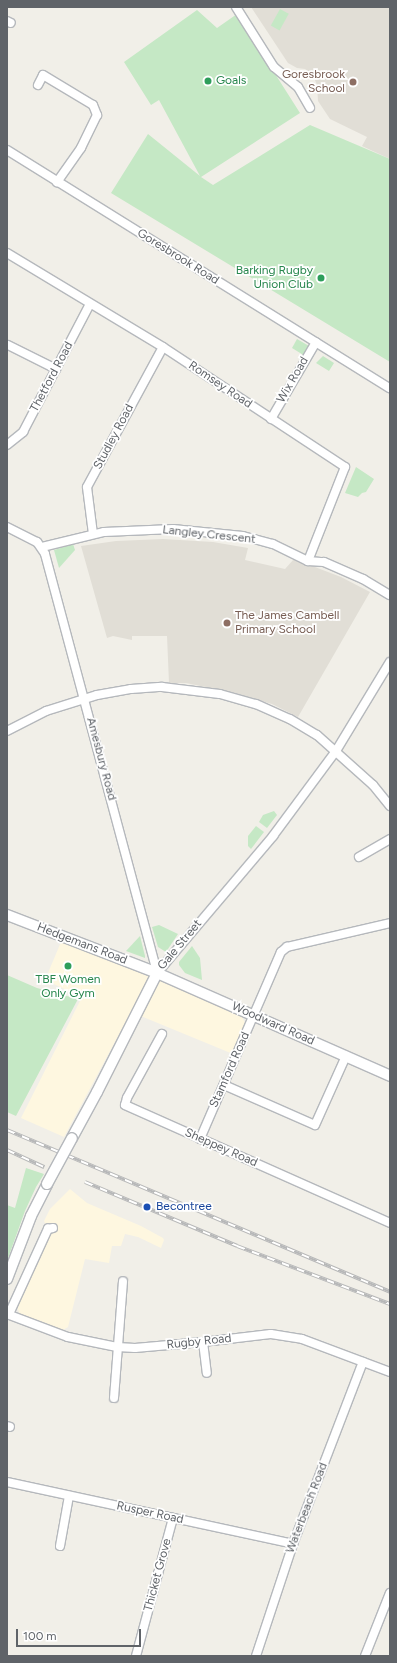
<!DOCTYPE html>
<style>
body{margin:0}
#map{position:relative;width:397px;height:1663px;overflow:hidden;background:#f1efe8;font-family:Figtree,sans-serif}
div>[style]{position:absolute}
.commercial>*{inset:0;background:#fef7e0}
.education>*{inset:0;background:#e1ded6}
.green>*{inset:0;background:#c5e8c5;transform-origin:0 0}
.roads{filter:drop-shadow(1px 0 #b5b8bc) drop-shadow(-1px 0 #b5b8bc) drop-shadow(0 1px #b5b8bc) drop-shadow(0 -1px #b5b8bc)}
.minor>*{height:8px;margin:-4px;padding:0 4px;transform-origin:4px;border-radius:4px;background:#fff}
.tertiary>*{height:10px;margin:-5px;padding:0 5px;transform-origin:5px;border-radius:5px;background:#fff}
.rail>*{height:4px;margin-top:-2px;transform-origin:0;background:repeating-linear-gradient(90deg,#fff 0 8px,#b6b7b8 0 16px);box-sizing:border-box;border-block:1px solid #b6b7b8}
.bridges{filter:drop-shadow(1px 0 #b5b8bc) drop-shadow(-1px 0 #b5b8bc) drop-shadow(0 1px #b5b8bc) drop-shadow(0 -1px #b5b8bc)}
.tertiary-bridge>*{height:10px;margin:-5px;padding:0 5px;transform-origin:5px;border-radius:5px;background:#fff}
.dots>*{width:11px;height:11px;translate:-50% -50%;box-sizing:border-box;border:2px solid #fff;border-radius:50%}
span{translate:-50% -50%;white-space:nowrap;text-align:center;line-height:1.15;-webkit-text-stroke:3.5px #fff;paint-order:stroke}
.education-label{font-size:12px;color:#785e54}
.right{translate:-100% -50%;text-align:right}
.left{translate:0 -50%;text-align:left}
.leisure-label{font-size:12px;color:#27864d}
.street-label{font-size:12px;color:#5f6368}
.transit-label{font-size:12px;color:#164399}
.frame{position:absolute;inset:0;border:8px solid #5f6368;pointer-events:none}
.scale{position:absolute;left:16px;top:1629px;width:125px;height:18px;box-sizing:border-box;border:2px solid #5f6368;border-top:0;padding-left:5px;font-size:12px;line-height:14px;white-space:nowrap;color:#5f6368;-webkit-text-stroke:3px #fff;paint-order:stroke}
</style>
<div id="map">
<div class="commercial">
<div style="clip-path:polygon(61px 942px,141px 973px,241px 1015px,246px 1025px,233px 1054px,131px 1012px,64px 1137px,21px 1118px,82px 997px,45px 980px)"></div>
<div style="clip-path:polygon(70px 1189px,87px 1203px,141px 1226px,163px 1238px,164px 1240px,161px 1248px,138px 1237px,125px 1234px,121px 1246px,112px 1246px,109px 1263px,85px 1259px,68px 1327px,63px 1330px,20px 1315px,17px 1306px,50px 1233px,44px 1221px,50px 1209px)"></div>
</div>
<div class="education">
<div style="clip-path:polygon(251px 7px,390px 7px,390px 159px,362px 146px,367px 137px,330px 119px,318px 101px,317px 85px,313px 75px,305px 69px,297px 68px,288px 63px)"></div>
<div style="clip-path:polygon(163px 539px,213px 542px,248px 548px,245px 560px,285px 569px,294px 559px,341px 577px,370px 592px,298px 717px,272px 704px,235px 693px,186px 683px,169px 683px,167px 636px,132px 636px,132px 640px,113px 636px,107px 638px,81px 546px,116px 541px)"></div>
</div>
<div class="green">
<div style="left:280px;top:9px;width:10px;height:19px;rotate:29deg"></div>
<div style="clip-path:polygon(197px 10px,217px 28px,237px 14px,300px 113px,201px 177px,213px 185px,310px 125px,390px 159px,390px 362px,111px 193px,148px 134px,200px 176px,159px 100px,151px 105px,124px 62px)"></div>
<div style="clip-path:polygon(297px 339px,309px 346px,305px 356px,292px 348px)"></div>
<div style="clip-path:polygon(323px 356px,334px 363px,329px 371px,316px 363px)"></div>
<div style="clip-path:polygon(356px 467px,374px 479px,366px 492px,362px 493px,358px 497px,345px 493px)"></div>
<div style="clip-path:polygon(73px 544px,75px 550px,59px 568px,54px 550px)"></div>
<div style="clip-path:polygon(274px 811px,277px 815px,267px 828px,259px 822px,263px 815px)"></div>
<div style="clip-path:polygon(256px 826px,264px 832px,251px 849px,248px 846px,248px 836px)"></div>
<div style="clip-path:polygon(159px 925px,178px 934px,166px 952px,158px 947px,152px 927px)"></div>
<div style="clip-path:polygon(140px 936px,145px 956px,145px 958px,126px 951px)"></div>
<div style="clip-path:polygon(192px 946px,200px 958px,202px 980px,185px 973px,179px 965px,179px 962px)"></div>
<div style="clip-path:polygon(7px 975px,37px 988px,78px 999px,16px 1116px,7px 1112px)"></div>
<div style="clip-path:polygon(26px 1168px,44px 1174px,36px 1187px,25px 1211px,7px 1261px,7px 1205px,15px 1208px)"></div>
</div>
<div class="roads">
<div class="minor">
<div style="left:236px;top:7px;width:71px;rotate:57.7deg"></div>
<div style="left:274px;top:67px;width:31px;rotate:40deg"></div>
<div style="left:298px;top:87px;width:24px;rotate:60deg"></div>
<div style="left:7px;top:21px;width:4px;rotate:27deg"></div>
<div style="left:38px;top:85px;width:11px;rotate:-63deg"></div>
<div style="left:43px;top:75px;width:58px;rotate:31deg"></div>
<div style="left:93px;top:105px;width:11px;rotate:68deg"></div>
<div style="left:97px;top:115px;width:37px;rotate:116deg"></div>
<div style="left:81px;top:148px;width:42px;rotate:125.2deg"></div>
<div style="left:7px;top:150px;width:451px;rotate:31.9deg"></div>
<div style="left:7px;top:253px;width:182px;rotate:31.1deg"></div>
<div style="left:163px;top:347px;width:218px;rotate:33.4deg"></div>
<div style="left:345px;top:467px;width:101px;rotate:111.5deg"></div>
<div style="left:8px;top:345px;width:54px;rotate:26.6deg"></div>
<div style="left:271px;top:419px;width:89px;rotate:-59.7deg"></div>
<div style="left:7px;top:445px;width:21px;rotate:-39deg"></div>
<div style="left:23px;top:432px;width:144px;rotate:-62.4deg"></div>
<div style="left:7px;top:527px;width:34px;rotate:27deg"></div>
<div style="left:37px;top:542px;width:14px;rotate:56deg"></div>
<div style="left:45px;top:554px;width:434px;rotate:75deg"></div>
<div style="left:93px;top:534px;width:47px;rotate:-97.3deg"></div>
<div style="left:87px;top:487px;width:159px;rotate:-61.5deg"></div>
<div style="left:42px;top:547px;width:64px;rotate:-13.6deg"></div>
<div style="left:104px;top:532px;width:69px;rotate:-2.5deg"></div>
<div style="left:173px;top:529px;width:70px;rotate:5.7deg"></div>
<div style="left:243px;top:536px;width:31px;rotate:15deg"></div>
<div style="left:273px;top:544px;width:39px;rotate:26deg"></div>
<div style="left:308px;top:561px;width:16px;rotate:4deg"></div>
<div style="left:324px;top:562px;width:43px;rotate:23.6deg"></div>
<div style="left:363px;top:579px;width:31px;rotate:31deg"></div>
<div style="left:7px;top:731px;width:44px;rotate:-27.1deg"></div>
<div style="left:46px;top:711px;width:53px;rotate:-17.4deg"></div>
<div style="left:97px;top:695px;width:35px;rotate:-10deg"></div>
<div style="left:131px;top:689px;width:31px;rotate:-4deg"></div>
<div style="left:162px;top:687px;width:58px;rotate:6.9deg"></div>
<div style="left:220px;top:694px;width:37px;rotate:16deg"></div>
<div style="left:256px;top:704px;width:37px;rotate:24deg"></div>
<div style="left:290px;top:719px;width:31px;rotate:31deg"></div>
<div style="left:317px;top:735px;width:75px;rotate:41.8deg"></div>
<div style="left:373px;top:785px;width:27px;rotate:51deg"></div>
<div style="left:359px;top:857px;width:36px;rotate:-30deg"></div>
<div style="left:157px;top:973px;width:180px;rotate:-49.7deg"></div>
<div style="left:273px;top:836px;width:106px;rotate:-53.5deg"></div>
<div style="left:336px;top:751px;width:104px;rotate:-58.8deg"></div>
<div style="left:162px;top:1034px;width:73px;rotate:118.7deg"></div>
<div style="left:127px;top:1098px;width:7px;rotate:106deg"></div>
<div style="left:125px;top:1105px;width:290px;rotate:24deg"></div>
<div style="left:224px;top:1085px;width:99px;rotate:23.7deg"></div>
<div style="left:315px;top:1125px;width:76px;rotate:-65.8deg"></div>
<div style="left:200px;top:1139px;width:204px;rotate:-66.6deg"></div>
<div style="left:281px;top:952px;width:8px;rotate:-40deg"></div>
<div style="left:287px;top:947px;width:106px;rotate:-13.1deg"></div>
<div style="left:7px;top:1314px;width:65px;rotate:20.7deg"></div>
<div style="left:68px;top:1337px;width:50px;rotate:11.5deg"></div>
<div style="left:117px;top:1347px;width:18px;rotate:3deg"></div>
<div style="left:135px;top:1348px;width:68px;rotate:-5deg"></div>
<div style="left:203px;top:1342px;width:68px;rotate:-6.7deg"></div>
<div style="left:271px;top:1334px;width:31px;rotate:9deg"></div>
<div style="left:302px;top:1339px;width:94px;rotate:20.6deg"></div>
<div style="left:9px;top:1314px;width:94px;rotate:-65.4deg"></div>
<div style="left:48px;top:1229px;width:5px;rotate:-11deg"></div>
<div style="left:203px;top:1342px;width:31px;rotate:83deg"></div>
<div style="left:114px;top:1398px;width:117px;rotate:-85.6deg"></div>
<div style="left:7px;top:1426px;width:3px;rotate:18deg"></div>
<div style="left:7px;top:1482px;width:293px;rotate:12.2deg"></div>
<div style="left:60px;top:1546px;width:51px;rotate:-79.8deg"></div>
<div style="left:136px;top:1656px;width:143px;rotate:-75deg"></div>
<div style="left:256px;top:1656px;width:118px;rotate:-71.7deg"></div>
<div style="left:293px;top:1544px;width:195px;rotate:-69deg"></div>
<div style="left:365px;top:1656px;width:68px;rotate:-68.4deg"></div>
</div>
<div class="tertiary">
<div style="left:7px;top:915px;width:161px;rotate:21.1deg"></div>
<div style="left:157px;top:973px;width:255px;rotate:23.8deg"></div>
<div style="left:72px;top:1138px;width:52px;rotate:-61.5deg"></div>
<div style="left:97px;top:1092px;width:133px;rotate:-63.2deg"></div>
<div style="left:7px;top:1279px;width:67px;rotate:-69.1deg"></div>
<div style="left:31px;top:1216px;width:36px;rotate:-63deg"></div>
</div>
</div>
<div class="rail">
<div style="left:7px;top:1130px;width:416px;rotate:22.9deg"></div>
<div style="left:7px;top:1150px;width:41px;rotate:24.7deg"></div>
<div style="left:85px;top:1182px;width:165px;rotate:22.8deg"></div>
<div style="left:237px;top:1246px;width:164px;rotate:20.8deg"></div>
</div>
<div class="bridges">
<div class="tertiary-bridge">
<div style="left:47px;top:1184px;width:52px;rotate:-61.5deg"></div>
</div>
</div>
<div class="dots">
<div style="left:208px;top:81px;background:#2e9e5b"></div>
<div style="left:353px;top:82px;background:#8d6e63"></div>
<div style="left:321px;top:278px;background:#2e9e5b"></div>
<div style="left:227px;top:623px;background:#8d6e63"></div>
<div style="left:68px;top:966px;background:#2e9e5b"></div>
<div style="left:147px;top:1207px;background:#1a4fb4"></div>
</div>
<div class="education-label">
<span class="right" style="left:345px;top:82px">Goresbrook<br>School</span>
<span class="left" style="left:235px;top:623px">The James Cambell<br>Primary School</span>
</div>
<div class="leisure-label">
<span class="left" style="left:216px;top:81px">Goals</span>
<span class="right" style="left:313px;top:278px">Barking Rugby<br>Union Club</span>
<span style="left:68px;top:987px">TBF Women<br>Only Gym</span>
</div>
<div class="street-label">
<span style="left:178px;top:257px;rotate:32deg">Goresbrook Road</span>
<span style="left:52px;top:377px;rotate:-62deg">Thetford Road</span>
<span style="left:293px;top:380px;rotate:-60deg">Wix Road</span>
<span style="left:220px;top:385px;rotate:34deg">Romsey Road</span>
<span style="left:114px;top:437px;rotate:-62deg">Studley Road</span>
<span style="left:209px;top:535px;rotate:6deg">Langley Crescent</span>
<span style="left:101px;top:759px;rotate:75deg">Amesbury Road</span>
<span style="left:82px;top:944px;rotate:21deg">Hedgemans Road</span>
<span style="left:180px;top:945px;rotate:-50deg">Gale Street</span>
<span style="left:273px;top:1024px;rotate:24deg">Woodward Road</span>
<span style="left:230px;top:1070px;rotate:-66deg">Stamford Road</span>
<span style="left:221px;top:1148px;rotate:24deg">Sheppey Road</span>
<span style="left:199px;top:1342px;rotate:-6deg">Rugby Road</span>
<span style="left:307px;top:1508px;rotate:-69deg">Waterbeach Road</span>
<span style="left:150px;top:1513px;rotate:12deg">Rusper Road</span>
<span style="left:158px;top:1575px;rotate:-75deg">Thicket Grove</span>
</div>
<div class="transit-label">
<span class="left" style="left:156px;top:1207px">Becontree</span>
</div>
<div class="frame"></div>
<div class="scale">100 m</div>
</div>
